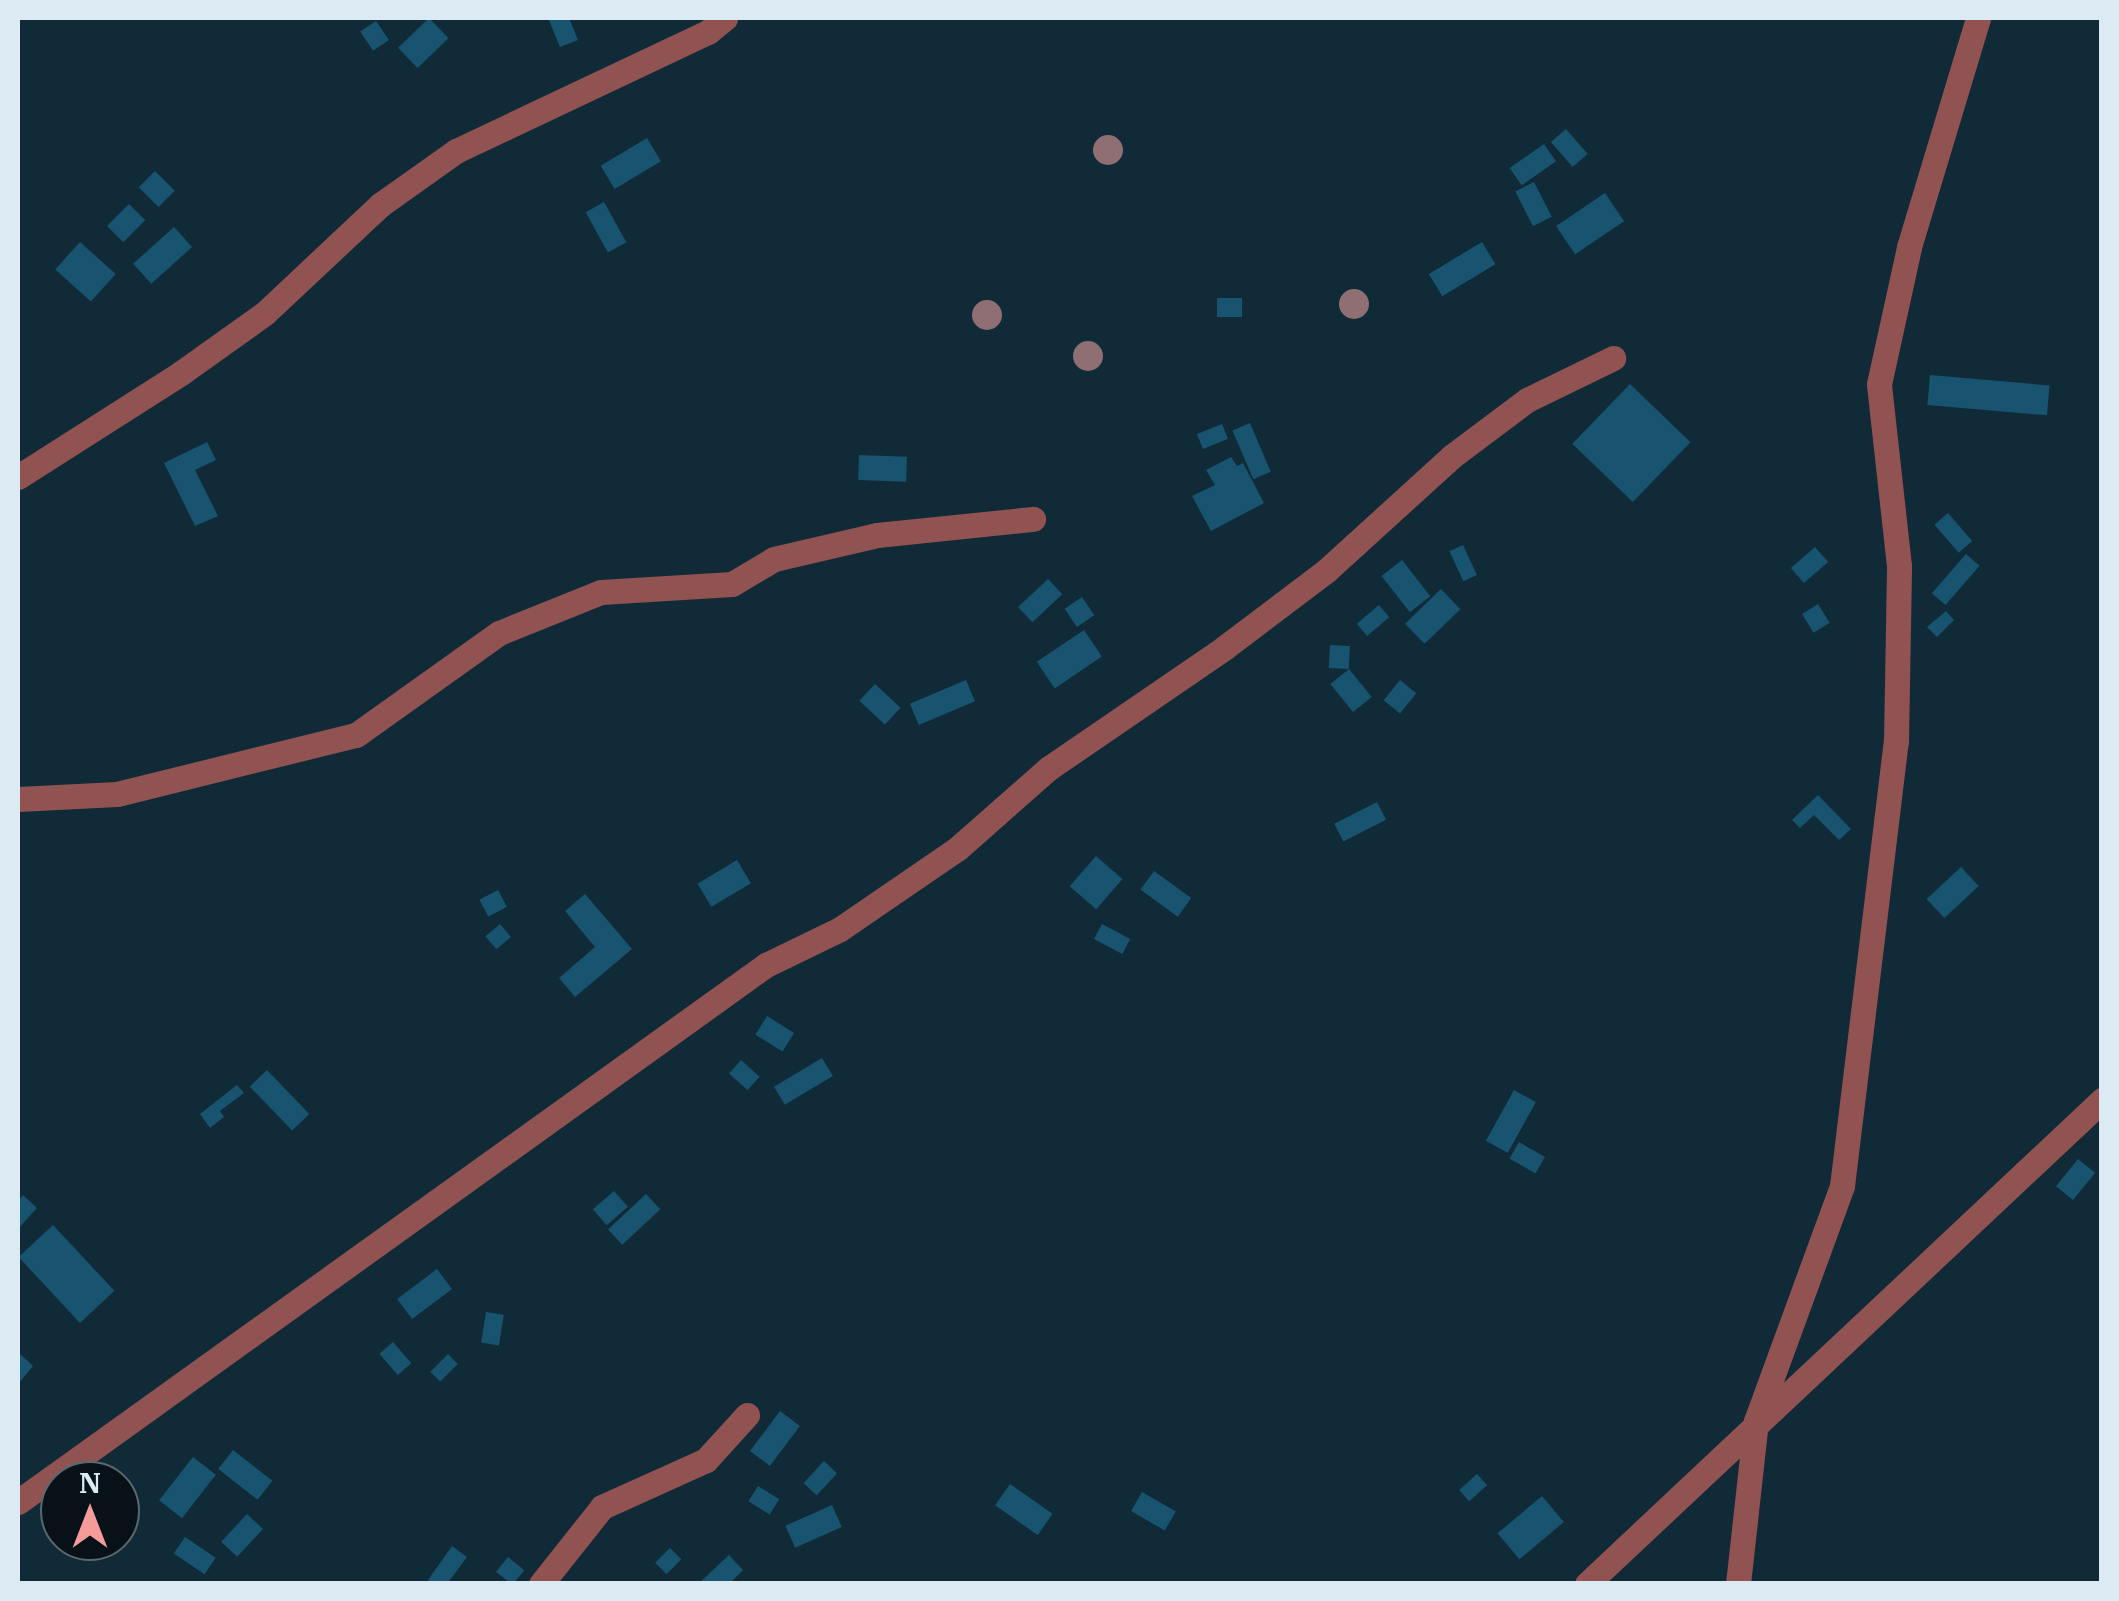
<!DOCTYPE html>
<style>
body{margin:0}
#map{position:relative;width:2119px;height:1601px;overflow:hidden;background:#112a37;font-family:"IBM Plex Serif",serif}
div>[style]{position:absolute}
.building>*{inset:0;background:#185370;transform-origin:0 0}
.minor>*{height:25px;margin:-12.5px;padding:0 12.5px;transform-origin:12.5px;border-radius:12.5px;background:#915252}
.trees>*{width:30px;height:30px;margin:-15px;border-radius:50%;background:#906f74}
span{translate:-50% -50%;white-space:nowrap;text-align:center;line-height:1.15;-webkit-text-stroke:8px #071117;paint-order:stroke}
.frame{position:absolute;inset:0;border:20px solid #dceaf3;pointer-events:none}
.north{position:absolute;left:40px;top:1461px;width:100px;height:100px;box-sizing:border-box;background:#071117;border:2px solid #5c686f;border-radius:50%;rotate:0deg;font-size:28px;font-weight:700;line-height:40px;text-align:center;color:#dceaf3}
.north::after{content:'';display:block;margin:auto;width:35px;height:45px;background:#f59b9a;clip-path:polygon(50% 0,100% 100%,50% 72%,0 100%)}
</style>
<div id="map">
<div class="building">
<div style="left:429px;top:18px;width:28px;height:43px;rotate:46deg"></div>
<div style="clip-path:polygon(548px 18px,569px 18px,578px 40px,560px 47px)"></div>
<div style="left:376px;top:21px;width:23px;height:19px;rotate:56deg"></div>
<div style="left:1566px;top:129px;width:33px;height:20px;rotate:49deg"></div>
<div style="left:647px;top:138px;width:27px;height:54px;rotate:59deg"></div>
<div style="left:1544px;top:144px;width:21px;height:42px;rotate:55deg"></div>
<div style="left:155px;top:171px;width:28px;height:23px;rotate:45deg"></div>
<div style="left:1534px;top:182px;width:39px;height:21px;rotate:63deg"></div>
<div style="left:1605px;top:193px;width:34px;height:59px;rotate:56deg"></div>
<div style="left:604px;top:202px;width:46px;height:21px;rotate:61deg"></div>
<div style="left:129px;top:204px;width:23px;height:31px;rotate:45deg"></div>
<div style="left:174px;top:227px;width:27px;height:55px;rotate:48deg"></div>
<div style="left:80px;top:242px;width:48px;height:37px;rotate:42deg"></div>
<div style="left:1482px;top:242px;width:26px;height:62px;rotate:59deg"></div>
<div style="left:1217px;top:298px;width:25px;height:19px"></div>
<div style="left:1930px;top:375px;width:120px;height:30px;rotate:5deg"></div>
<div style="left:1630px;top:384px;width:84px;height:83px;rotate:44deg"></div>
<div style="left:1250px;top:423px;width:53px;height:19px;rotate:67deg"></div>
<div style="left:1222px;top:424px;width:16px;height:27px;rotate:68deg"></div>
<div style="clip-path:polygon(207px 442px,216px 460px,195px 470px,218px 516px,195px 526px,164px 463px)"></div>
<div style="left:859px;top:455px;width:48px;height:25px;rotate:2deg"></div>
<div style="clip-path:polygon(1231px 457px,1237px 466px,1243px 463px,1264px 503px,1211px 531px,1192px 496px,1215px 485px,1206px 470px)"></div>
<div style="left:1948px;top:513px;width:37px;height:18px;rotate:49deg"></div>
<div style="left:1463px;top:545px;width:33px;height:15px;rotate:65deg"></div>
<div style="left:1815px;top:547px;width:20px;height:32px;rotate:49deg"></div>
<div style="left:1966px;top:554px;width:18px;height:52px;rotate:41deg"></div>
<div style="left:1402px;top:560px;width:46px;height:26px;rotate:52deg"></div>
<div style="left:1048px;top:579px;width:21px;height:41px;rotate:47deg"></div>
<div style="left:1441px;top:589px;width:28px;height:50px;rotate:46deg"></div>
<div style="left:1082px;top:597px;width:22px;height:21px;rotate:56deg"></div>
<div style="left:1818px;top:604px;width:22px;height:19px;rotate:58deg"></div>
<div style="left:1379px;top:605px;width:16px;height:29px;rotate:50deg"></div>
<div style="clip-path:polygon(1946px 611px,1954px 620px,1937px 637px,1927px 627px)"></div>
<div style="left:1084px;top:630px;width:32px;height:57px;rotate:56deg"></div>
<div style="left:1330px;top:645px;width:20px;height:23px;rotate:3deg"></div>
<div style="left:1349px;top:669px;width:36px;height:24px;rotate:51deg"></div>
<div style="left:966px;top:680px;width:23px;height:61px;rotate:67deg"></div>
<div style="left:1400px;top:680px;width:21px;height:26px;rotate:39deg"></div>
<div style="left:875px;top:684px;width:35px;height:23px;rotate:43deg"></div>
<div style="clip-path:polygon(1818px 795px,1851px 829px,1839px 840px,1814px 815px,1800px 828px,1792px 820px)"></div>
<div style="left:1377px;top:802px;width:20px;height:48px;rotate:63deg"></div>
<div style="left:1096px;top:856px;width:35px;height:40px;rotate:41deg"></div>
<div style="left:737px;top:860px;width:27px;height:46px;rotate:59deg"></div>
<div style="left:1961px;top:867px;width:26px;height:47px;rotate:47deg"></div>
<div style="left:1154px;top:871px;width:46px;height:23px;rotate:36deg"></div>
<div style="left:498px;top:890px;width:19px;height:21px;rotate:62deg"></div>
<div style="clip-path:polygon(585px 894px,632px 949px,575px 997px,559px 978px,595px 947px,565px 911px)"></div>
<div style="left:500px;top:924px;width:17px;height:19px;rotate:50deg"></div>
<div style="left:1102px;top:924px;width:32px;height:17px;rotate:28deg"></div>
<div style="left:767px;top:1016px;width:32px;height:22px;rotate:32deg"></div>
<div style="left:822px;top:1058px;width:21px;height:56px;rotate:59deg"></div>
<div style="left:741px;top:1060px;width:25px;height:18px;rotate:42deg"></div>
<div style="left:267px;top:1070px;width:61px;height:24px;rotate:46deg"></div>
<div style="clip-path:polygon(237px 1085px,244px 1093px,220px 1111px,224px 1117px,210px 1128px,200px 1114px)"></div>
<div style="left:1514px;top:1090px;width:25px;height:58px;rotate:29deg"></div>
<div style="left:1519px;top:1142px;width:30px;height:19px;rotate:30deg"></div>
<div style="left:2078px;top:1159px;width:22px;height:35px;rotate:39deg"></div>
<div style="left:614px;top:1191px;width:21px;height:28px;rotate:49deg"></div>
<div style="left:646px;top:1194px;width:21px;height:52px;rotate:47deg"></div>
<div style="clip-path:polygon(23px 1195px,37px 1208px,18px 1229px,18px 1201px)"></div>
<div style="left:53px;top:1225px;width:90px;height:47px;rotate:47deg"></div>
<div style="left:437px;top:1269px;width:25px;height:50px;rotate:53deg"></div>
<div style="left:486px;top:1312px;width:18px;height:31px;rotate:9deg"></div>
<div style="left:393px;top:1342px;width:28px;height:18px;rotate:49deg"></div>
<div style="clip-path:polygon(18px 1352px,33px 1366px,18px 1384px)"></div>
<div style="left:448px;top:1354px;width:14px;height:25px;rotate:45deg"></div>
<div style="left:780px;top:1411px;width:25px;height:50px;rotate:37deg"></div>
<div style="left:233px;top:1450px;width:50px;height:24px;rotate:38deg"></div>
<div style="left:193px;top:1457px;width:29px;height:55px;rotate:38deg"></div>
<div style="left:824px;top:1461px;width:18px;height:30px;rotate:43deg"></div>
<div style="left:1477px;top:1474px;width:15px;height:24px;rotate:48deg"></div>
<div style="left:1010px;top:1484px;width:52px;height:26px;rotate:35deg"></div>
<div style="left:758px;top:1486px;width:25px;height:18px;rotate:32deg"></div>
<div style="left:1142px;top:1492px;width:39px;height:22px;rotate:30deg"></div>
<div style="left:1542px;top:1496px;width:34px;height:58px;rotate:50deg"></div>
<div style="left:832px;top:1505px;width:24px;height:51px;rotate:66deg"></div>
<div style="left:247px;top:1514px;width:22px;height:38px;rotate:43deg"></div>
<div style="left:185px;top:1537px;width:37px;height:20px;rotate:34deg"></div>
<div style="clip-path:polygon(452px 1546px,467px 1557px,447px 1584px,433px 1584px,428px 1580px)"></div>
<div style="left:670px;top:1548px;width:16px;height:21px;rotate:45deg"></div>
<div style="clip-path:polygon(729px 1555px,743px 1570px,729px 1584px,698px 1584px)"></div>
<div style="left:508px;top:1557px;width:21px;height:19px;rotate:39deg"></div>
</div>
<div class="minor">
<div style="left:18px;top:477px;width:193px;rotate:-32.5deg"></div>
<div style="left:181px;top:373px;width:103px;rotate:-35.5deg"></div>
<div style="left:265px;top:313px;width:158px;rotate:-43.2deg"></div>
<div style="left:380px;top:205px;width:93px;rotate:-35.4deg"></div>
<div style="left:456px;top:151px;width:279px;rotate:-25.3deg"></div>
<div style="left:708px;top:32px;width:22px;rotate:-39deg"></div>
<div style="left:18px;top:799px;width:99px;rotate:-2.9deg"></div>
<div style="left:117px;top:794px;width:246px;rotate:-13.9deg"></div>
<div style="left:356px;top:735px;width:176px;rotate:-35.5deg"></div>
<div style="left:499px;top:633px;width:110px;rotate:-21.9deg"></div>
<div style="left:601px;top:592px;width:131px;rotate:-3.5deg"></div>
<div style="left:732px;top:584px;width:49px;rotate:-30.8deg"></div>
<div style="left:774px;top:559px;width:106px;rotate:-13.1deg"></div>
<div style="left:877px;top:535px;width:157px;rotate:-5.9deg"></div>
<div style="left:18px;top:1502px;width:921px;rotate:-35.68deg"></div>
<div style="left:766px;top:965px;width:82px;rotate:-25.9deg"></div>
<div style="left:840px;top:929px;width:142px;rotate:-34.4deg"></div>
<div style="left:957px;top:849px;width:123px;rotate:-41.4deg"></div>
<div style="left:1049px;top:768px;width:212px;rotate:-34.4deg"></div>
<div style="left:1224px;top:648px;width:129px;rotate:-37.1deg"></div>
<div style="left:1327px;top:570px;width:168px;rotate:-42.3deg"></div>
<div style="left:1451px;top:457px;width:95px;rotate:-36.9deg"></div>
<div style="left:1527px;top:400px;width:96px;rotate:-26deg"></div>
<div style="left:541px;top:1584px;width:98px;rotate:-51.6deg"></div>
<div style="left:602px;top:1507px;width:114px;rotate:-24.3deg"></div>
<div style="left:706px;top:1460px;width:61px;rotate:-47.7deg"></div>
<div style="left:1587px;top:1584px;width:707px;rotate:-43.22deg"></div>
<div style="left:1738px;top:1584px;width:164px;rotate:-83.7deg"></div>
<div style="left:1756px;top:1421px;width:250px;rotate:-69.9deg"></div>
<div style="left:1842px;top:1186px;width:448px;rotate:-83.1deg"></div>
<div style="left:1896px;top:741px;width:175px;rotate:-89deg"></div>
<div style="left:1899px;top:566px;width:183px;rotate:-96.3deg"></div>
<div style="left:1879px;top:384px;width:140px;rotate:-77.6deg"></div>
<div style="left:1909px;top:247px;width:239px;rotate:-73.2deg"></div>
</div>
<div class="trees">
<div style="left:1108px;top:150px"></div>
<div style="left:1354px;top:304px"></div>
<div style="left:987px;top:315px"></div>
<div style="left:1088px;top:356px"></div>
</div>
<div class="frame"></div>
<div class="north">N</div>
</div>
